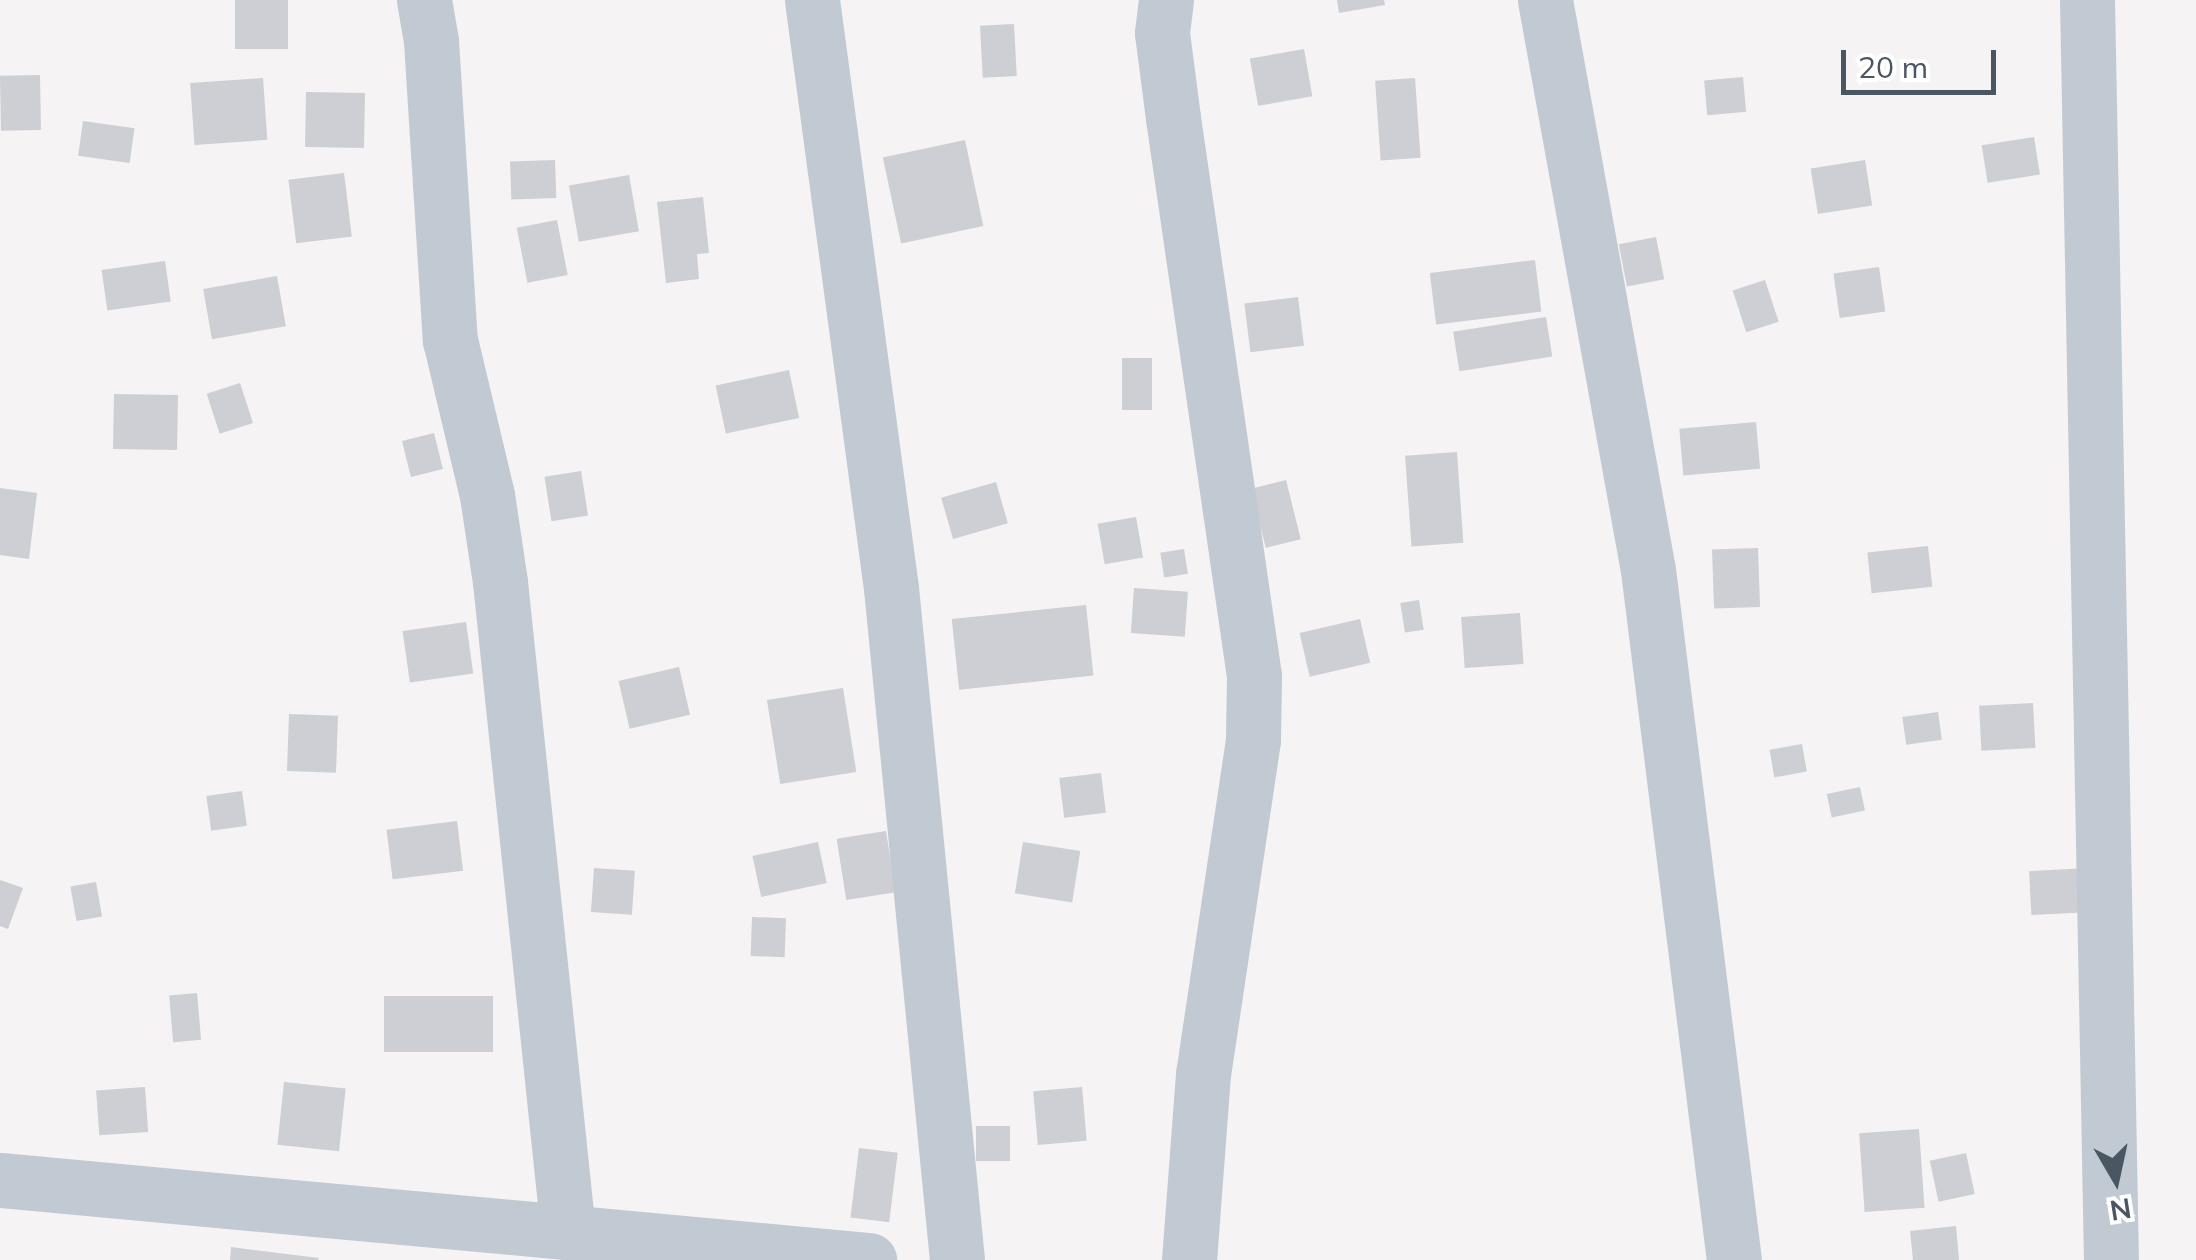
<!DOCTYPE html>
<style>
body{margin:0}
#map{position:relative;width:2196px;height:1260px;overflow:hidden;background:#f5f3f3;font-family:Mulish,sans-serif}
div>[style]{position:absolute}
.building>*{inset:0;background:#cdcfd5;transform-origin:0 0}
.street>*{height:55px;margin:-27.5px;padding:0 27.5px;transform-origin:27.5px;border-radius:27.5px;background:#c1cad2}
span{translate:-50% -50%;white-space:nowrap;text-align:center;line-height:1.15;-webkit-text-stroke:8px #fff;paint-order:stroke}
.north{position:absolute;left:2066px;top:1130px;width:100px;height:100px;-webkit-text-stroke:8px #fff;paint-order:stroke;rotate:171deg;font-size:28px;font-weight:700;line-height:40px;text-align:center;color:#4a5661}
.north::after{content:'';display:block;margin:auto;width:35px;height:45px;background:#4a5661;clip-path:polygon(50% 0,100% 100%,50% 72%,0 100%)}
.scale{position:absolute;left:1841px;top:50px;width:155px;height:45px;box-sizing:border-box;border:5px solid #4a5661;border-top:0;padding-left:12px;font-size:30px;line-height:35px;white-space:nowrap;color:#4a5661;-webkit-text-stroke:8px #fff;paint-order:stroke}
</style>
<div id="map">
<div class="building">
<div style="left:235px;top:0;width:53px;height:49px"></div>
<div style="clip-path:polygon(1337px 0,1384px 0,1385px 5px,1339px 13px)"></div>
<div style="left:1014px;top:24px;width:52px;height:34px;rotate:87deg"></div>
<div style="left:1304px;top:49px;width:48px;height:55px;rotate:80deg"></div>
<div style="left:40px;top:75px;width:55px;height:40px;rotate:89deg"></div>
<div style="left:1743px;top:77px;width:35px;height:39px;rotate:85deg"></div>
<div style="left:263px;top:78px;width:62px;height:73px;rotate:86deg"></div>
<div style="left:1415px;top:78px;width:80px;height:40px;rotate:86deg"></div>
<div style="left:306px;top:92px;width:59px;height:55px;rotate:1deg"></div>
<div style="left:83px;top:121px;width:52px;height:35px;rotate:8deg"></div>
<div style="left:2034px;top:137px;width:38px;height:53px;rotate:81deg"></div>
<div style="left:965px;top:140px;width:88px;height:84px;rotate:78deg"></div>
<div style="left:555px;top:160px;width:38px;height:45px;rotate:88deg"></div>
<div style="left:1865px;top:160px;width:46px;height:55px;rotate:81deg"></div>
<div style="left:344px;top:173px;width:64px;height:56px;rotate:83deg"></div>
<div style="left:629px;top:175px;width:57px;height:61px;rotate:80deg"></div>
<div style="clip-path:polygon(703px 197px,709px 253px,697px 254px,699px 279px,666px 283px,657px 202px)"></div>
<div style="left:557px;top:220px;width:56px;height:41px;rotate:79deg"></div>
<div style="left:1656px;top:237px;width:43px;height:38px;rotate:79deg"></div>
<div style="left:1535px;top:260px;width:52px;height:106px;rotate:83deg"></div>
<div style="left:165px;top:261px;width:41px;height:64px;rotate:82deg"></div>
<div style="left:1879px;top:267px;width:45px;height:46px;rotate:82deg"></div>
<div style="left:277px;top:276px;width:51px;height:75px;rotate:80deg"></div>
<div style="left:1765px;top:280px;width:44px;height:34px;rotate:72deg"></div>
<div style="left:1298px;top:297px;width:49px;height:54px;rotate:83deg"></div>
<div style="left:1546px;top:317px;width:40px;height:94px;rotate:81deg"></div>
<div style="left:1152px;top:358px;width:52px;height:30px;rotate:90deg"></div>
<div style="left:789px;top:370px;width:49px;height:75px;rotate:78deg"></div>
<div style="left:240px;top:383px;width:42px;height:35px;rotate:72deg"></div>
<div style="left:114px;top:394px;width:64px;height:55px;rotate:1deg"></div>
<div style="left:1756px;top:422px;width:47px;height:77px;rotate:85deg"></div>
<div style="left:434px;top:433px;width:37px;height:33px;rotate:76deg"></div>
<div style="left:1457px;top:452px;width:91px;height:52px;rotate:86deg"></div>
<div style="left:581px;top:471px;width:45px;height:37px;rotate:81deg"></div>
<div style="left:1286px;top:480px;width:61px;height:36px;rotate:76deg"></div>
<div style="left:996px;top:482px;width:43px;height:57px;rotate:74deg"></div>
<div style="clip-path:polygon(0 488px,37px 493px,29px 559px,0 555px)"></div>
<div style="left:1136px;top:517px;width:41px;height:39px;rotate:80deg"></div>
<div style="left:1928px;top:546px;width:41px;height:61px;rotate:84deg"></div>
<div style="left:1758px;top:548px;width:59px;height:46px;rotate:88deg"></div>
<div style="left:1184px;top:549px;width:25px;height:24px;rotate:81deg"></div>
<div style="left:1134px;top:588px;width:54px;height:45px;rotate:4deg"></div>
<div style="left:1419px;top:600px;width:30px;height:19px;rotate:81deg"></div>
<div style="left:1086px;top:605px;width:71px;height:135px;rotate:84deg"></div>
<div style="left:1520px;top:613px;width:51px;height:59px;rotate:86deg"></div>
<div style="left:1360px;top:619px;width:45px;height:62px;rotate:77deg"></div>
<div style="left:466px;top:622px;width:52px;height:64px;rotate:82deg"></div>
<div style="left:679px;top:667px;width:49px;height:62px;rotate:77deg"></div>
<div style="left:843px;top:688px;width:85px;height:77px;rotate:81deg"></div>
<div style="left:2033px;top:703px;width:45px;height:54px;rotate:87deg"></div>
<div style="left:1938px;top:712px;width:28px;height:36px;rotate:82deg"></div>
<div style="left:289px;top:714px;width:49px;height:57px;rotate:2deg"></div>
<div style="left:1802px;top:744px;width:28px;height:33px;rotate:80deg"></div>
<div style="left:1101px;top:773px;width:40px;height:42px;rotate:83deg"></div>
<div style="left:1860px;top:787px;width:24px;height:34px;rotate:78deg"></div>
<div style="left:242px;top:791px;width:35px;height:36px;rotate:82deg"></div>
<div style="left:457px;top:821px;width:50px;height:71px;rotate:83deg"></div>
<div style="left:886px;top:831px;width:62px;height:50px;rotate:81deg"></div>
<div style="left:818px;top:842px;width:42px;height:67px;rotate:78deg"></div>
<div style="left:1023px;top:842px;width:58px;height:52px;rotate:9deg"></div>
<div style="left:594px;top:868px;width:41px;height:44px;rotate:4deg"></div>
<div style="left:2089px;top:868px;width:44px;height:60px;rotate:87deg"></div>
<div style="clip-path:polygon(0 880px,23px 888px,8px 929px,0 926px)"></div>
<div style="left:96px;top:882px;width:35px;height:26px;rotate:80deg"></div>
<div style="left:752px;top:917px;width:34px;height:39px;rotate:2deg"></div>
<div style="left:197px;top:993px;width:47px;height:28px;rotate:85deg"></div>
<div style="left:384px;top:996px;width:109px;height:56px"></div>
<div style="left:284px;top:1082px;width:62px;height:63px;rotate:6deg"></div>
<div style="left:145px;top:1087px;width:45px;height:49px;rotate:86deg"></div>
<div style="left:1082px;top:1087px;width:54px;height:49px;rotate:85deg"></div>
<div style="left:1010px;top:1126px;width:35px;height:34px;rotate:90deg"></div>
<div style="left:1919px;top:1129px;width:79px;height:60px;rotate:86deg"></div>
<div style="left:859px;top:1148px;width:39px;height:70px;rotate:7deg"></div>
<div style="left:1966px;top:1153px;width:42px;height:37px;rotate:78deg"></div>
<div style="clip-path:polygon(1956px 1226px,1959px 1260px,1913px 1260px,1910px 1231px)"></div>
<div style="clip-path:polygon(231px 1247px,319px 1258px,318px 1260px,230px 1260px)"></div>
</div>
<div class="street">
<div style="left:424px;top:0;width:42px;rotate:80.3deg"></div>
<div style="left:431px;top:41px;width:300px;rotate:86.4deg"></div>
<div style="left:450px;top:340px;width:159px;rotate:76.6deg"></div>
<div style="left:487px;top:495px;width:88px;rotate:81.5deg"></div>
<div style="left:500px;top:582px;width:654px;rotate:84.03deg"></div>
<div style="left:812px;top:0;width:593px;rotate:82.35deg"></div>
<div style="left:891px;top:588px;width:675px;rotate:84.39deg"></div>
<div style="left:1166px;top:0;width:33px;rotate:97deg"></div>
<div style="left:1162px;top:33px;width:86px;rotate:82.6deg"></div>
<div style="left:1173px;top:118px;width:564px;rotate:81.74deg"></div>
<div style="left:1254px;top:676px;width:64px;rotate:90.9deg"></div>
<div style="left:1253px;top:740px;width:338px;rotate:98.5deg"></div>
<div style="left:1203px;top:1074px;width:187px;rotate:94.3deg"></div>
<div style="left:1545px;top:0;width:579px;rotate:79.76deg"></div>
<div style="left:1648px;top:570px;width:695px;rotate:82.9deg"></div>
<div style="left:2087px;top:0;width:1260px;rotate:88.91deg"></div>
<div style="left:0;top:1180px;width:873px;rotate:5.26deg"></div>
</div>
<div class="north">N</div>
<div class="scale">20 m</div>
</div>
